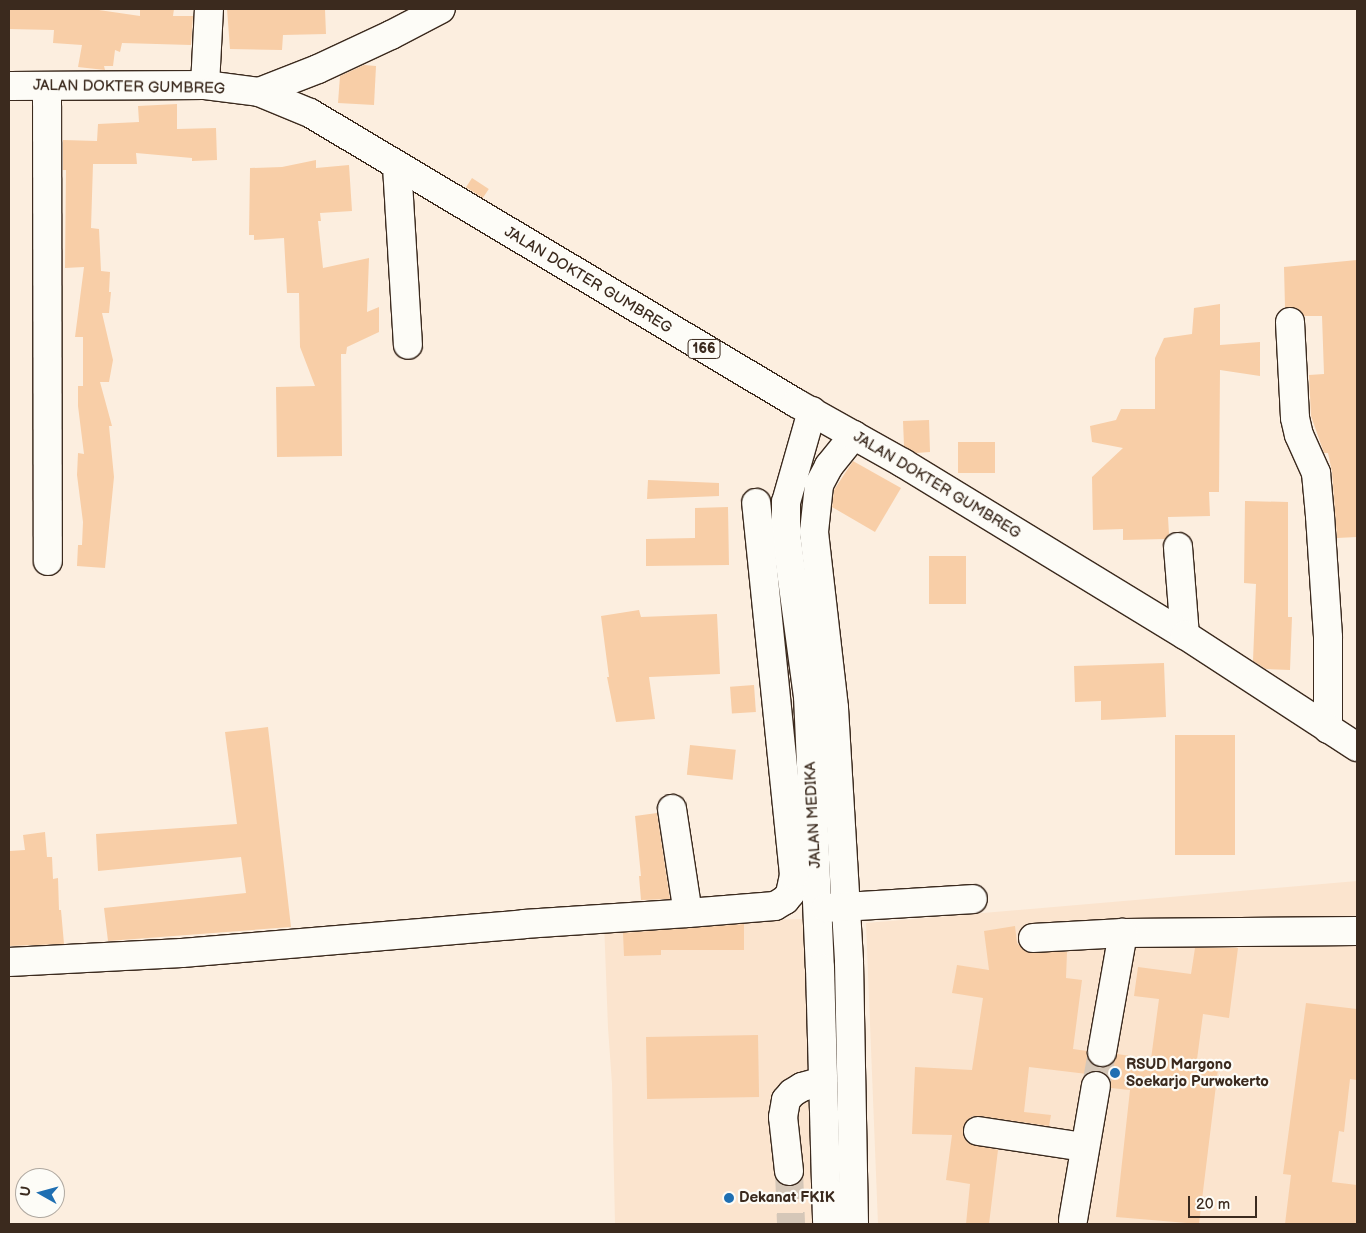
<!DOCTYPE html>
<style>
body{margin:0}
#map{position:relative;width:1366px;height:1233px;overflow:hidden;background:#fceedf;font-family:"Balsamiq Sans",sans-serif}
div>[style]{position:absolute}
.built>*{inset:0;background:#fbe4ce}
.building>*{inset:0;background:#f8cea7;transform-origin:0 0}
.minor-tunnel>*{height:28px;margin-top:-14px;transform-origin:0;background:repeating-linear-gradient(90deg,#d5c7b8 0 28px,transparent 0 42px)}
.roads{filter:drop-shadow(1px 0 #3b2a1e) drop-shadow(-1px 0 #3b2a1e) drop-shadow(0 1px #3b2a1e) drop-shadow(0 -1px #3b2a1e)}
.minor>*{height:28px;margin:-14px;padding:0 14px;transform-origin:14px;border-radius:14px;background:#fdfcf7}
.major>*{height:28px;margin:-14px;padding:0 14px;transform-origin:14px;border-radius:14px;background:#fdfcf7}
.dots>*{width:14px;height:14px;translate:-50% -50%;box-sizing:border-box;border:2px solid #fdfcf7;border-radius:50%}
span{translate:-50% -50%;white-space:nowrap;text-align:center;line-height:1.15;-webkit-text-stroke:4.5px #fdfcf7;paint-order:stroke}
.shield-label span{padding:1px 4px;background:#fdfcf7;border:1px solid;border-radius:4px;-webkit-text-stroke-width:0}
.shield-label{font-size:14px;color:#3b2a1e;font-weight:700}
.street-label{font-size:15px;color:#3b2a1e}
.poi-label{font-size:15px;color:#3b2a1e;font-weight:700}
.left{translate:0 -50%;text-align:left}
.frame{position:absolute;inset:0;border:10px solid #3b2a1e;pointer-events:none}
.north{position:absolute;left:15px;top:1168px;width:50px;height:50px;box-sizing:border-box;background:#fdfcf7;border:1px solid #afa8a0;border-radius:50%;rotate:277deg;font-size:14px;font-weight:700;line-height:20px;text-align:center;color:#3b2a1e}
.north::after{content:'';display:block;margin:auto;width:18px;height:22px;background:#1f6fb2;clip-path:polygon(50% 0,100% 100%,50% 72%,0 100%)}
.scale{position:absolute;left:1188px;top:1196px;width:69px;height:22px;box-sizing:border-box;border:2px solid #3b2a1e;border-top:0;padding-left:6px;font-size:15px;line-height:18px;white-space:nowrap;color:#3b2a1e;-webkit-text-stroke:4px #fdfcf7;paint-order:stroke}
</style>
<div id="map">
<div class="built">
<div style="clip-path:polygon(1357px 881px,1357px 1224px,878px 1224px,866px 923px)"></div>
<div style="clip-path:polygon(807px 919px,858px 920px,866px 1224px,615px 1224px,612px 1084px,608px 1028px,604px 922px)"></div>
</div>
<div class="building">
<div style="clip-path:polygon(9px 9px,92px 9px,140px 16px,140px 9px,174px 9px,173px 16px,193px 16px,191px 45px,122px 43px,120px 52px,115px 50px,113px 66px,104px 66px,105px 70px,78px 67px,82px 45px,53px 43px,54px 30px,9px 29px)"></div>
<div style="clip-path:polygon(227px 9px,325px 9px,326px 34px,283px 35px,282px 50px,230px 49px)"></div>
<div style="clip-path:polygon(364px 65px,376px 66px,374px 105px,338px 103px,340px 76px)"></div>
<div style="clip-path:polygon(177px 104px,177px 129px,216px 128px,217px 160px,192px 161px,192px 158px,136px 153px,137px 164px,93px 164px,91px 228px,99px 229px,101px 271px,110px 272px,109px 292px,111px 292px,109px 313px,102px 313px,113px 360px,109px 382px,100px 382px,112px 426px,109px 426px,114px 477px,105px 568px,77px 566px,78px 545px,82px 545px,83px 522px,77px 475px,78px 453px,84px 454px,78px 406px,78px 386px,83px 386px,83px 337px,75px 337px,84px 267px,65px 268px,66px 170px,63px 170px,63px 140px,97px 141px,98px 124px,139px 122px,138px 106px)"></div>
<div style="clip-path:polygon(316px 160px,316px 168px,349px 165px,352px 211px,320px 213px,321px 221px,318px 221px,323px 268px,369px 258px,367px 312px,379px 307px,379px 332px,347px 347px,346px 354px,341px 354px,342px 456px,277px 457px,276px 387px,315px 386px,300px 347px,299px 293px,287px 293px,284px 238px,254px 240px,254px 235px,249px 235px,250px 168px,282px 167px)"></div>
<div style="left:472px;top:178px;width:20px;height:11px;rotate:33deg"></div>
<div style="clip-path:polygon(1357px 260px,1357px 537px,1337px 538px,1332px 472px,1328px 453px,1324px 453px,1311px 416px,1309px 375px,1324px 374px,1322px 316px,1304px 316px,1297px 308px,1285px 308px,1284px 267px)"></div>
<div style="clip-path:polygon(1220px 304px,1220px 345px,1260px 342px,1260px 376px,1220px 370px,1219px 492px,1209px 492px,1210px 516px,1168px 517px,1169px 534px,1165px 539px,1123px 540px,1123px 529px,1093px 530px,1092px 477px,1123px 448px,1092px 442px,1090px 426px,1116px 420px,1121px 409px,1155px 409px,1155px 358px,1164px 338px,1192px 334px,1194px 308px)"></div>
<div style="clip-path:polygon(929px 420px,930px 452px,916px 453px,904px 446px,903px 421px)"></div>
<div style="left:958px;top:442px;width:37px;height:31px"></div>
<div style="clip-path:polygon(853px 461px,901px 488px,875px 532px,832px 507px,834px 490px)"></div>
<div style="clip-path:polygon(648px 480px,719px 483px,719px 496px,647px 499px)"></div>
<div style="clip-path:polygon(1245px 501px,1288px 502px,1288px 617px,1292px 617px,1290px 670px,1266px 669px,1253px 661px,1256px 584px,1244px 583px)"></div>
<div style="clip-path:polygon(728px 507px,729px 565px,646px 566px,646px 539px,695px 538px,695px 508px)"></div>
<div style="left:929px;top:556px;width:37px;height:48px"></div>
<div style="clip-path:polygon(639px 610px,641px 617px,717px 614px,720px 674px,649px 677px,655px 719px,616px 722px,607px 677px,609px 677px,601px 616px)"></div>
<div style="clip-path:polygon(1164px 663px,1166px 717px,1101px 720px,1101px 701px,1075px 702px,1074px 666px)"></div>
<div style="left:754px;top:685px;width:27px;height:24px;rotate:86deg"></div>
<div style="clip-path:polygon(268px 727px,291px 927px,108px 941px,104px 908px,246px 893px,241px 857px,98px 871px,96px 834px,237px 824px,225px 732px)"></div>
<div style="left:1175px;top:735px;width:60px;height:120px"></div>
<div style="left:690px;top:745px;width:46px;height:30px;rotate:6deg"></div>
<div style="clip-path:polygon(657px 813px,670px 899px,641px 900px,639px 876px,641px 876px,635px 816px)"></div>
<div style="clip-path:polygon(45px 832px,47px 857px,52px 857px,53px 879px,58px 878px,59px 910px,61px 910px,64px 944px,9px 946px,9px 851px,25px 850px,23px 835px)"></div>
<div style="clip-path:polygon(744px 924px,744px 950px,661px 950px,661px 955px,624px 956px,623px 933px)"></div>
<div style="clip-path:polygon(1015px 926px,1017px 943px,1026px 952px,1067px 952px,1066px 978px,1082px 980px,1073px 1049px,1087px 1051px,1092px 1064px,1100px 1067px,1108px 1066px,1114px 1062px,1117px 1054px,1151px 1059px,1159px 999px,1134px 996px,1138px 967px,1191px 974px,1195px 948px,1238px 948px,1229px 1018px,1203px 1014px,1196px 1067px,1218px 1069px,1199px 1224px,1116px 1217px,1130px 1090px,1111px 1088px,1110px 1080px,1106px 1074px,1099px 1071px,1087px 1074px,1029px 1067px,1024px 1112px,1051px 1115px,1049px 1126px,980px 1116px,973px 1116px,966px 1121px,963px 1129px,964px 1137px,968px 1143px,998px 1150px,989px 1224px,966px 1224px,970px 1184px,946px 1180px,952px 1135px,912px 1134px,915px 1067px,972px 1070px,983px 998px,952px 993px,957px 965px,989px 970px,984px 931px)"></div>
<div style="clip-path:polygon(1306px 1003px,1357px 1009px,1357px 1080px,1350px 1079px,1344px 1132px,1339px 1131px,1332px 1182px,1357px 1185px,1357px 1224px,1285px 1224px,1291px 1175px,1283px 1174px)"></div>
<div style="left:758px;top:1035px;width:62px;height:112px;rotate:89deg"></div>
</div>
<div class="minor-tunnel">
<div style="left:1096px;top:1086px;width:35px;rotate:-80deg"></div>
<div style="left:789px;top:1171px;width:53px;rotate:87.8deg"></div>
</div>
<div class="roads">
<div class="minor">
<div style="left:205px;top:85px;width:76px;rotate:-87deg"></div>
<div style="left:47px;top:86px;width:475px;rotate:89.9deg"></div>
<div style="left:259px;top:92px;width:63px;rotate:-21.3deg"></div>
<div style="left:318px;top:69px;width:81px;rotate:-25deg"></div>
<div style="left:391px;top:35px;width:56px;rotate:-27.5deg"></div>
<div style="left:397px;top:166px;width:179px;rotate:86.5deg"></div>
<div style="left:1290px;top:322px;width:96px;rotate:87deg"></div>
<div style="left:1295px;top:418px;width:17px;rotate:77deg"></div>
<div style="left:1299px;top:435px;width:42px;rotate:65.9deg"></div>
<div style="left:1316px;top:473px;width:43px;rotate:84.7deg"></div>
<div style="left:1320px;top:516px;width:122px;rotate:86.2deg"></div>
<div style="left:1328px;top:638px;width:91px;rotate:90deg"></div>
<div style="left:812px;top:411px;width:95px;rotate:105.9deg"></div>
<div style="left:786px;top:502px;width:32px;rotate:90deg"></div>
<div style="left:786px;top:534px;width:163px;rotate:82.3deg"></div>
<div style="left:808px;top:696px;width:272px;rotate:87.5deg"></div>
<div style="left:820px;top:968px;width:256px;rotate:88.4deg"></div>
<div style="left:854px;top:435px;width:40px;rotate:129deg"></div>
<div style="left:829px;top:466px;width:21px;rotate:118deg"></div>
<div style="left:819px;top:485px;width:47px;rotate:96.1deg"></div>
<div style="left:814px;top:532px;width:177px;rotate:83.5deg"></div>
<div style="left:834px;top:708px;width:254px;rotate:86.6deg"></div>
<div style="left:849px;top:962px;width:262px;rotate:88.9deg"></div>
<div style="left:1178px;top:547px;width:88px;rotate:85.5deg"></div>
<div style="left:672px;top:809px;width:105px;rotate:81.3deg"></div>
<div style="left:826px;top:908px;width:147px;rotate:-3.5deg"></div>
<div style="left:1033px;top:938px;width:90px;rotate:-3.2deg"></div>
<div style="left:1123px;top:933px;width:234px;rotate:-0.5deg"></div>
<div style="left:9px;top:962px;width:173px;rotate:-3deg"></div>
<div style="left:182px;top:953px;width:343px;rotate:-4.8deg"></div>
<div style="left:524px;top:924px;width:164px;rotate:-3.8deg"></div>
<div style="left:688px;top:913px;width:87px;rotate:-4.6deg"></div>
<div style="left:775px;top:906px;width:12px;rotate:-31deg"></div>
<div style="left:785px;top:900px;width:8px;rotate:-50deg"></div>
<div style="left:790px;top:894px;width:19px;rotate:-78deg"></div>
<div style="left:794px;top:875px;width:374px;rotate:-95.8deg"></div>
<div style="left:1102px;top:1052px;width:121px;rotate:-80deg"></div>
<div style="left:978px;top:1131px;width:107px;rotate:8.6deg"></div>
<div style="left:789px;top:1171px;width:54px;rotate:-96.3deg"></div>
<div style="left:783px;top:1117px;width:17px;rotate:-80deg"></div>
<div style="left:786px;top:1100px;width:9px;rotate:-49deg"></div>
<div style="left:792px;top:1093px;width:12px;rotate:-31deg"></div>
<div style="left:802px;top:1087px;width:22px;rotate:-16deg"></div>
<div style="left:1073px;top:1220px;width:136px;rotate:-80.3deg"></div>
</div>
<div class="major">
<div style="left:9px;top:86px;width:196px;rotate:-0.3deg"></div>
<div style="left:205px;top:85px;width:54px;rotate:7.4deg"></div>
<div style="left:259px;top:92px;width:55px;rotate:22.4deg"></div>
<div style="left:310px;top:113px;width:566px;rotate:30.82deg"></div>
<div style="left:796px;top:403px;width:123px;rotate:29.3deg"></div>
<div style="left:903px;top:463px;width:330px;rotate:31.4deg"></div>
<div style="left:1185px;top:635px;width:205px;rotate:33.1deg"></div>
</div>
</div>
<div class="dots">
<div style="left:1115px;top:1073px;background:#1f6fb2"></div>
<div style="left:729px;top:1198px;background:#1f6fb2"></div>
</div>
<div class="shield-label">
<span style="left:704px;top:349px">166</span>
</div>
<div class="street-label">
<span style="left:129px;top:87px;rotate:1deg">JALAN DOKTER GUMBREG</span>
<span style="left:588px;top:280px;rotate:31deg">JALAN DOKTER GUMBREG</span>
<span style="left:937px;top:485px;rotate:31deg">JALAN DOKTER GUMBREG</span>
<span style="left:813px;top:815px;rotate:-93deg">JALAN MEDIKA</span>
</div>
<div class="poi-label">
<span class="left" style="left:1126px;top:1073px">RSUD Margono<br>Soekarjo Purwokerto</span>
<span class="left" style="left:739px;top:1198px">Dekanat FKIK</span>
</div>
<div class="frame"></div>
<div class="north">U</div>
<div class="scale">20 m</div>
</div>
